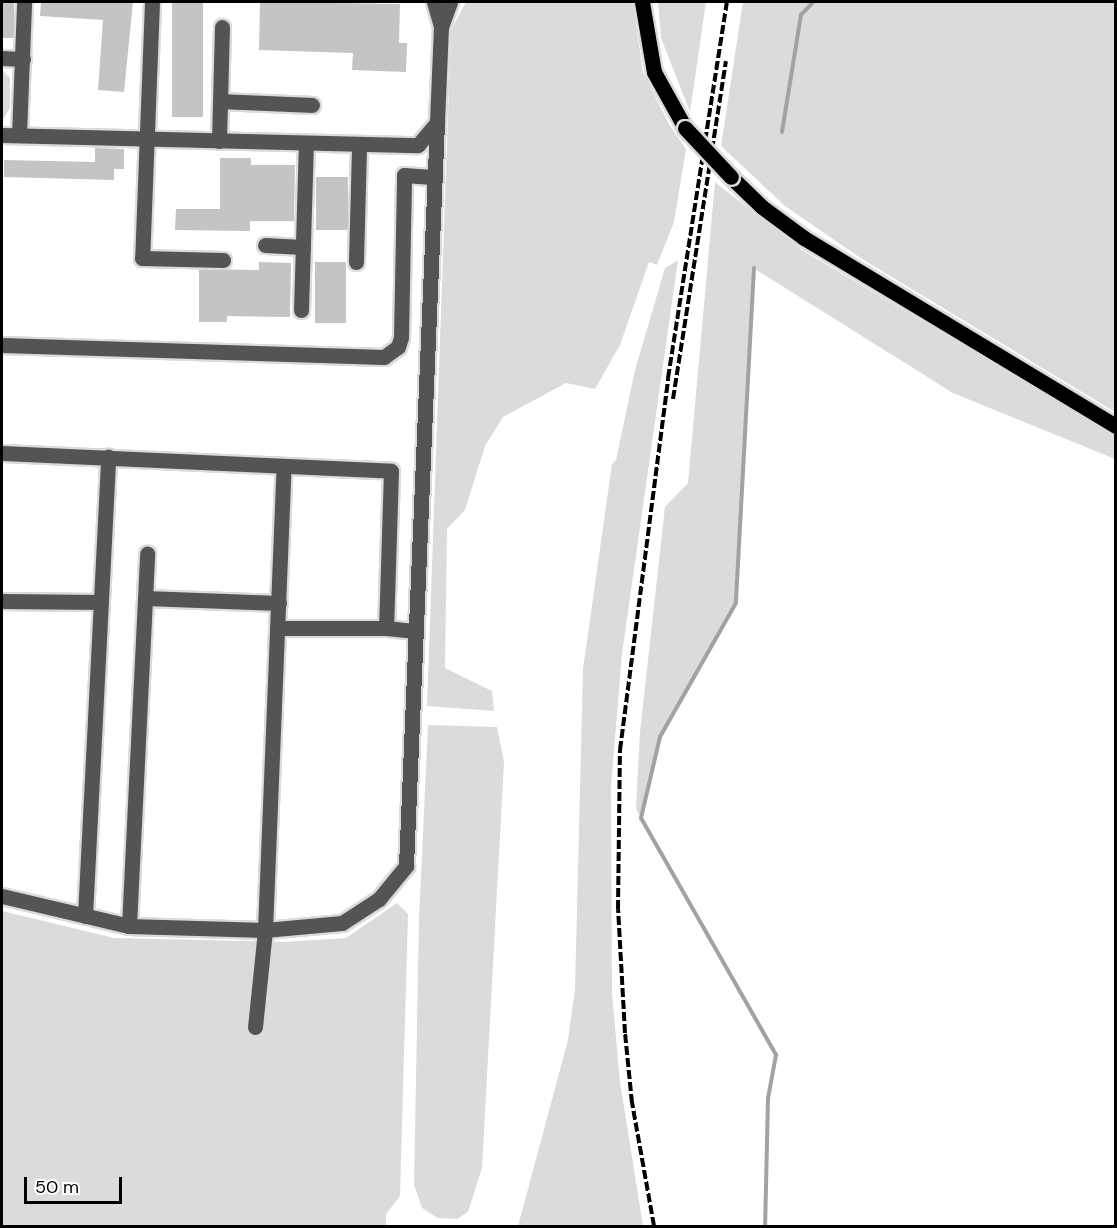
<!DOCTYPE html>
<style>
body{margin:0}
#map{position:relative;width:1117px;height:1228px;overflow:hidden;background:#fff;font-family:"DM Sans",sans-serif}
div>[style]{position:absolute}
.green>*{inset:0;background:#dbdbdb}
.stream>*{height:4px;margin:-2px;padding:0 2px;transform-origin:2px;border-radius:2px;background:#a2a2a2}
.building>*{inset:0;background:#c4c4c4;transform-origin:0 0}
.roads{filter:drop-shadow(2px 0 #dbdbdb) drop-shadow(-2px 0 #dbdbdb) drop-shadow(0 2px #dbdbdb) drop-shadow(0 -2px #dbdbdb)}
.minor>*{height:15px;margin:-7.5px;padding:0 7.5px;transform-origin:7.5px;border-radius:7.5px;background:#545454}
.major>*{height:15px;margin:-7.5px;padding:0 7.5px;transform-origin:7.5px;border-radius:7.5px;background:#000}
.rail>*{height:4px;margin-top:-2px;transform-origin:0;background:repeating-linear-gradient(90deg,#000 0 9px,transparent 0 12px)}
.bridges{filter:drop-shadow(2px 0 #dbdbdb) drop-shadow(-2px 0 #dbdbdb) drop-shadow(0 2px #dbdbdb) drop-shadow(0 -2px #dbdbdb)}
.major-bridge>*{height:15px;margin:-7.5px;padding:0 7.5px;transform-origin:7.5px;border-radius:7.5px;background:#000}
span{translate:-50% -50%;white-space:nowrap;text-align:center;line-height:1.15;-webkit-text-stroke:4.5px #fff;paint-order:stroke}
.frame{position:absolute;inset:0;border:3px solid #000;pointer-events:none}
.scale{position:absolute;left:24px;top:1177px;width:98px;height:27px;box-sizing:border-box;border:3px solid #000;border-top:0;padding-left:8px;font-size:18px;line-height:21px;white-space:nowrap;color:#000;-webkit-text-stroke:4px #fff;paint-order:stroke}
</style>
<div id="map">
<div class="green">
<div style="clip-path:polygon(466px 2px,633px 2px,643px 72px,670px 126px,686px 149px,674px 222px,657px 265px,649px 262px,620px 345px,595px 389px,566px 383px,503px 417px,485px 446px,465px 510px,447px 529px,445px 668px,492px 691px,494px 711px,427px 706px,451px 30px)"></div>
<div style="clip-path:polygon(658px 2px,706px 2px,690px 112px,661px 38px)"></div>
<div style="clip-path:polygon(743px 2px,1115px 2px,1115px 412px,862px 259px,785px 206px,721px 146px)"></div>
<div style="clip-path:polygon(2px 70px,10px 78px,10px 108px,2px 121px)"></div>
<div style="clip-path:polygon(715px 182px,802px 250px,1115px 436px,1115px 459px,953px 393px,755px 269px,736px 603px,660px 737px,641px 818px,636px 809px,640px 732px,665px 507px,688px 483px)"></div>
<div style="clip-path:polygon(678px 260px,622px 654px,611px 787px,612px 993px,620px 1082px,643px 1226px,518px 1226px,568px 1040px,575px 989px,583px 669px,612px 464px,616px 460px,635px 370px,665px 268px)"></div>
<div style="clip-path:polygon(428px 725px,497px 727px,504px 762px,482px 1168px,468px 1212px,457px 1219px,438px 1218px,422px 1208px,414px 1185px,419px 919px)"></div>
<div style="clip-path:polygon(397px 903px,408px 914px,400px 1196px,386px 1214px,386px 1226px,2px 1226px,2px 911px,114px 938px,284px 942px,346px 938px)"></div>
</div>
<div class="stream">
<div style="left:782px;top:132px;width:119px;rotate:-80.8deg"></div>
<div style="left:801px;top:15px;width:18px;rotate:-47deg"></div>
<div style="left:754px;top:268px;width:335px;rotate:93.1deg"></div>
<div style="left:736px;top:603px;width:154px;rotate:119.6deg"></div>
<div style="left:660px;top:737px;width:83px;rotate:103.2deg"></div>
<div style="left:641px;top:818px;width:273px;rotate:60.3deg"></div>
<div style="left:776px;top:1055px;width:44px;rotate:100.5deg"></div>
<div style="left:768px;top:1098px;width:128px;rotate:91.3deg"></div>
</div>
<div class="building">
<div style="left:2px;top:2px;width:12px;height:36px"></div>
<div style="clip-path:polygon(41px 2px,133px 2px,124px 92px,98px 90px,103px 20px,40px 16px)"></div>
<div style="left:172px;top:2px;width:31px;height:115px"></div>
<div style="clip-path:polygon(260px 2px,400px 4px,399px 43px,407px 43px,406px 72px,352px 70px,353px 53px,259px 50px)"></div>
<div style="clip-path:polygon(95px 148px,124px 149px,124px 169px,114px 169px,114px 180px,4px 177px,4px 160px,95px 162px)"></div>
<div style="clip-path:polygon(220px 158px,251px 158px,251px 165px,295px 165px,294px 221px,250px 221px,250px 231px,175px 230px,176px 209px,220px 209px)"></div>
<div style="left:316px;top:177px;width:32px;height:53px"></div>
<div style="clip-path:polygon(259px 262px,291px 263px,290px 317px,227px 316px,227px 322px,199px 322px,199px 269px,259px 270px)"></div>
<div style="left:315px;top:262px;width:31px;height:61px"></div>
</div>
<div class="roads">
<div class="minor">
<div style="left:152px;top:2px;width:256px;rotate:92.2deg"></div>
<div style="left:142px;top:258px;width:81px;rotate:1.4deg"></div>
<div style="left:434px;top:2px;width:26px;rotate:74deg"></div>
<div style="left:2px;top:58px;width:21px;rotate:3deg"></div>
<div style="left:220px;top:101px;width:92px;rotate:2.5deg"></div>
<div style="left:2px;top:135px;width:416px;rotate:1.4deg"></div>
<div style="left:418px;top:145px;width:30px;rotate:-50deg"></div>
<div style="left:437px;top:122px;width:95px;rotate:-87.6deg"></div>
<div style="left:441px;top:27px;width:27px;rotate:-70deg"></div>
<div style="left:19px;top:135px;width:133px;rotate:-87.8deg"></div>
<div style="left:219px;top:141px;width:114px;rotate:-88.5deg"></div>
<div style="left:265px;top:245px;width:38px;rotate:3deg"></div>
<div style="left:356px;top:262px;width:116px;rotate:-88.5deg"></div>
<div style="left:301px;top:310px;width:166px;rotate:-88.3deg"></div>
<div style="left:2px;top:345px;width:382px;rotate:1.8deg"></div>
<div style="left:384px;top:357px;width:17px;rotate:-36deg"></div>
<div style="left:398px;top:347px;width:10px;rotate:-73deg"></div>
<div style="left:401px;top:337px;width:162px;rotate:-88.9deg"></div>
<div style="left:404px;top:175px;width:31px;rotate:4deg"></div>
<div style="left:2px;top:453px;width:389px;rotate:2.6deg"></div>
<div style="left:391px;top:471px;width:157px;rotate:91.8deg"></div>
<div style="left:386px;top:628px;width:30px;rotate:6deg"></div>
<div style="left:145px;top:598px;width:134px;rotate:2.1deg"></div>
<div style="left:2px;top:601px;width:99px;rotate:0.6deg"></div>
<div style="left:277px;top:628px;width:109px"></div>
<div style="left:2px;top:896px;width:130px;rotate:13.3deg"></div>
<div style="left:129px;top:926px;width:136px;rotate:1.7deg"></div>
<div style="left:265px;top:930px;width:77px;rotate:-5.2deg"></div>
<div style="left:342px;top:923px;width:44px;rotate:-33deg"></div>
<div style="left:379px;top:899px;width:43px;rotate:-50.7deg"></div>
<div style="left:406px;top:866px;width:745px;rotate:-87.61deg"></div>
<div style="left:85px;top:916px;width:460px;rotate:-87.1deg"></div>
<div style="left:129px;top:926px;width:373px;rotate:-87.2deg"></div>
<div style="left:255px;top:1027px;width:98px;rotate:-84.1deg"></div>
<div style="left:265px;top:930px;width:464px;rotate:-87.7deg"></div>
</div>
<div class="major">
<div style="left:642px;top:2px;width:71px;rotate:80.3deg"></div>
<div style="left:654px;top:72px;width:64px;rotate:61deg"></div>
<div style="left:731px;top:177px;width:43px;rotate:44.1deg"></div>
<div style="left:762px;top:207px;width:52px;rotate:36.4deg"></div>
<div style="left:804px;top:238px;width:364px;rotate:31.1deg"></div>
</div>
</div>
<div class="rail">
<div style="left:673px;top:399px;width:342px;rotate:-81.1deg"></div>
<div style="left:654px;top:1226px;width:125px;rotate:-100.1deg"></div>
<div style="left:632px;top:1103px;width:70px;rotate:-95.7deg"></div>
<div style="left:625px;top:1033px;width:124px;rotate:-93.2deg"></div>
<div style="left:618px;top:909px;width:159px;rotate:-89.3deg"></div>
<div style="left:620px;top:750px;width:375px;rotate:-82.6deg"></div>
<div style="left:668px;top:378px;width:381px;rotate:-81.1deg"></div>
</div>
<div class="bridges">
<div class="major-bridge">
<div style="left:685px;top:128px;width:67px;rotate:46.8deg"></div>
</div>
</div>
<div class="frame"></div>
<div class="scale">50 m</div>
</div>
